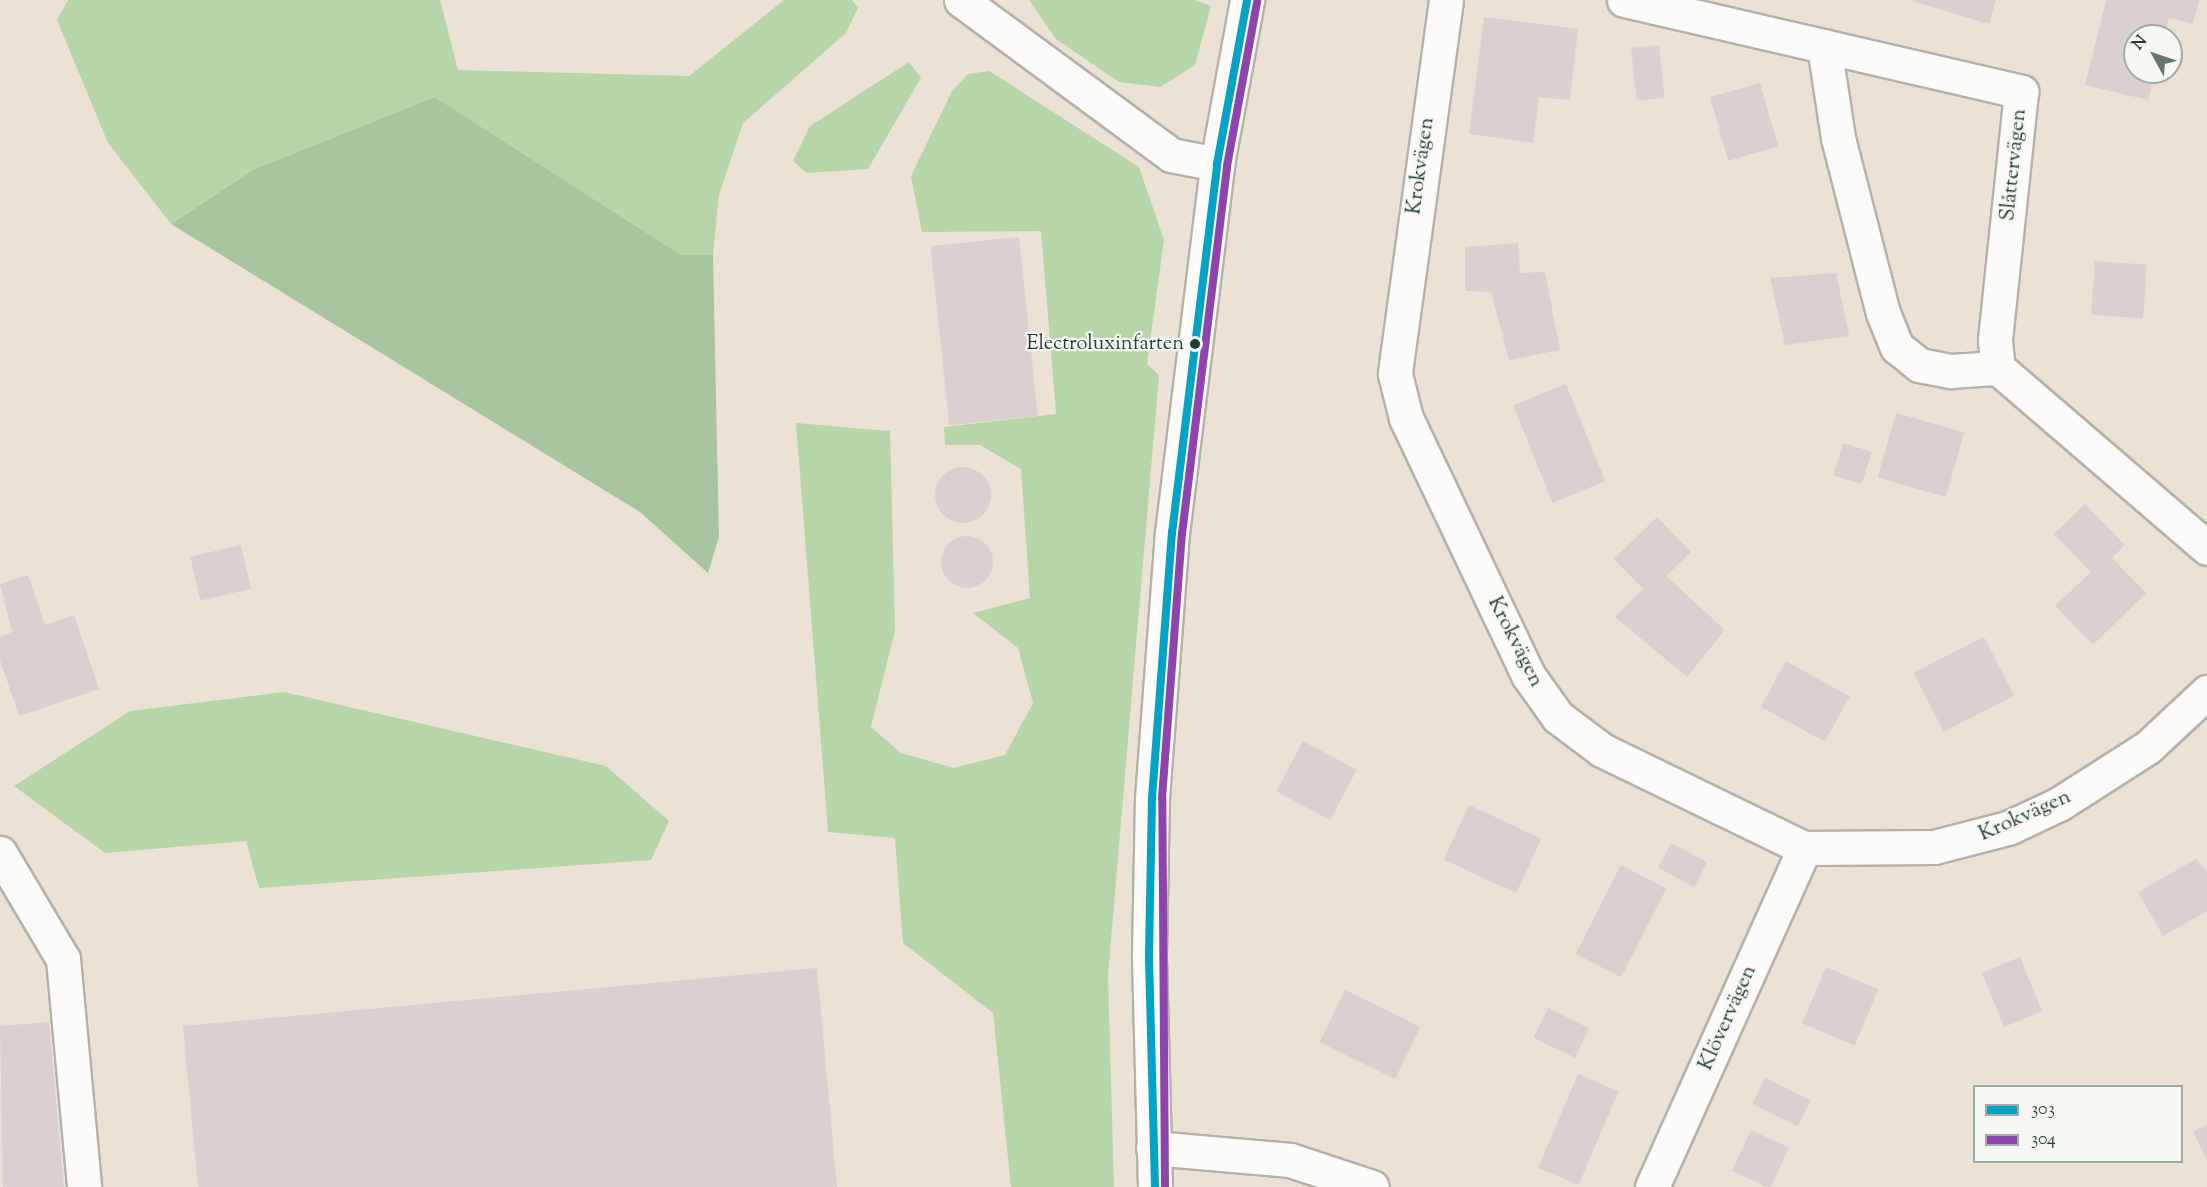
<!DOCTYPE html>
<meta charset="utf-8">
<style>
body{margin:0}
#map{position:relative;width:2207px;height:1187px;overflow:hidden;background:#ebe2d5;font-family:"Sorts Mill Goudy",serif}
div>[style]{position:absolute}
.green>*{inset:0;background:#b6d6a9}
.forest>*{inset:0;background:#a7c69f}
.building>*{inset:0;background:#dccfcf;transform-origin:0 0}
.round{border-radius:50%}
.roads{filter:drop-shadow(2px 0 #b5b2a9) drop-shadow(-2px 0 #b5b2a9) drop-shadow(0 2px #b5b2a9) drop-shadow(0 -2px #b5b2a9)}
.street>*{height:33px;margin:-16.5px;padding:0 16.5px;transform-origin:16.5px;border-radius:16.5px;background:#fcfbf9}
.secondary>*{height:33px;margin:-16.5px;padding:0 16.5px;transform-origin:16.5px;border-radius:16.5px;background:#fcfbf9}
.bus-1>*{height:8px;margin:-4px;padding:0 4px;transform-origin:4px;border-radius:4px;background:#02a4c6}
.bus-2>*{height:8px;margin:-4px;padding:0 4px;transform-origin:4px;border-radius:4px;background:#8e44ad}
.dots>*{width:16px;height:16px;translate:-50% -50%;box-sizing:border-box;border:3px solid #f6f6f2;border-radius:50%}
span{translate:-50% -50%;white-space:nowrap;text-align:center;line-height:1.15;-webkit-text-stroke:4.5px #f6f6f2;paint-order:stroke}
.bus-label{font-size:20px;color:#1f3d34}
.right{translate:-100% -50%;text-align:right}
.street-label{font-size:21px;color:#1f3d34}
.legend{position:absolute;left:1973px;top:1085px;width:210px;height:78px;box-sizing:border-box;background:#f6f6f2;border:2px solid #a0aca6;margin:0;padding:8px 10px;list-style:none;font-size:18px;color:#1f3d34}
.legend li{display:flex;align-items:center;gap:12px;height:30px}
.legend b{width:30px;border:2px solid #a0aca6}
.north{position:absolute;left:2123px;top:24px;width:60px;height:60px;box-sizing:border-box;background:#f6f6f2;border:2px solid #a0aca6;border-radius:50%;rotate:310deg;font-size:16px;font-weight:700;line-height:24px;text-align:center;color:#1f3d34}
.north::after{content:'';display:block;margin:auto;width:21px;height:27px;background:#66776c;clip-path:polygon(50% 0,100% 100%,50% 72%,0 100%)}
</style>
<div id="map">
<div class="green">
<div style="clip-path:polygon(68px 0,440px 0,458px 70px,689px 76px,784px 0,852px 0,858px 8px,846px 33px,743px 123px,719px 195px,713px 255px,681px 255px,435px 97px,253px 170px,171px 224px,108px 143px,57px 20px)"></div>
<div style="clip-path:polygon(1029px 0,1195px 0,1211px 6px,1195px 65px,1160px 87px,1119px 82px,1056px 39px)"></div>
<div style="clip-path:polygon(909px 62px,921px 78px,868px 169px,807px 173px,793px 161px,810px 126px)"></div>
<div style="clip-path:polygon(989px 71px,1139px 167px,1164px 240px,1147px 364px,1159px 375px,1108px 975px,1114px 1187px,1011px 1187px,993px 1013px,903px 943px,895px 838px,828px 832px,796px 423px,890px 431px,895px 631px,871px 727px,901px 753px,954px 768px,1005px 755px,1033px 703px,1018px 648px,973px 613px,1030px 598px,1021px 469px,980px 445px,945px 445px,944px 427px,1056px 414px,1041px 231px,922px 232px,911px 176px,952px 91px,968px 74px)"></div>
<div style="clip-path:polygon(284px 692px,606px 766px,669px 821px,651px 860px,259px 888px,246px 841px,105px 853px,14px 786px,130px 711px)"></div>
</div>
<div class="forest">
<div style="clip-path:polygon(435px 97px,681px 255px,713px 255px,719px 537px,708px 573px,640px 512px,171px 224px,253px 170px)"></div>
</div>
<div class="building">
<div style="clip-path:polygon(1909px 0,1996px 0,1989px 24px)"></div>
<div style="clip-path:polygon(2106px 0,2199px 0,2193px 24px,2169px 18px,2164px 36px,2135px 36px,2135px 72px,2155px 72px,2148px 100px,2085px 85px)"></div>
<div style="clip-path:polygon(1484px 17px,1578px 29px,1570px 100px,1539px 97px,1533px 143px,1469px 134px)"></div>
<div style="left:1659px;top:45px;width:53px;height:28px;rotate:84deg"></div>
<div style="left:1760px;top:83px;width:66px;height:52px;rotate:74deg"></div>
<div style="left:1019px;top:237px;width:180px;height:89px;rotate:84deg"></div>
<div style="clip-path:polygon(1518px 243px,1520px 273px,1545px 272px,1560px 350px,1509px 360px,1491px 292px,1465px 291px,1465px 247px)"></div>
<div style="left:2095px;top:261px;width:52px;height:54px;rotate:4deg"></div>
<div style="clip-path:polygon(1836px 273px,1849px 336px,1785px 345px,1770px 278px)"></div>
<div style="left:1566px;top:384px;width:105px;height:57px;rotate:68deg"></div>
<div style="left:1896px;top:413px;width:71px;height:67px;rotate:16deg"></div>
<div style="left:1843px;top:443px;width:30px;height:34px;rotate:17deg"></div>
<div class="round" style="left:935px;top:467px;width:56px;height:56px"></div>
<div style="clip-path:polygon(2085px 504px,2125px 545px,2112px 558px,2146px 593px,2093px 645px,2055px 606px,2091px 572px,2054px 534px)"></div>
<div style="clip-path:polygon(1657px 517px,1691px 552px,1666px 576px,1725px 630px,1687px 677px,1615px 617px,1643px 589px,1614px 559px)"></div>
<div class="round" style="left:941px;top:536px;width:52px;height:52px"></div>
<div style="left:241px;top:545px;width:45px;height:52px;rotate:77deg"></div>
<div style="clip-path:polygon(28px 575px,45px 625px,74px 615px,99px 689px,19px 716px,0 660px,0 637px,12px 632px,0 584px)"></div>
<div style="left:1984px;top:637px;width:66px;height:79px;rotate:63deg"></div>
<div style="left:1786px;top:661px;width:73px;height:52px;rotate:29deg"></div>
<div style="left:1303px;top:741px;width:61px;height:57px;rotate:28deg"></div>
<div style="left:1469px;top:805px;width:80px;height:60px;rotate:25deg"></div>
<div style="left:1671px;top:843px;width:41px;height:28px;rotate:28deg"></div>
<div style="clip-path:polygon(2196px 859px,2207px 872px,2207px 911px,2163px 936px,2138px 892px)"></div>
<div style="left:1621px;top:865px;width:51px;height:100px;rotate:27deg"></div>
<div style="left:2020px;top:957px;width:59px;height:41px;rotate:68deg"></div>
<div style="left:1826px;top:967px;width:57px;height:61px;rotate:23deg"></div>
<div style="clip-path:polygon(817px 968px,837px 1187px,198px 1187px,183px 1026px)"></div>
<div style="left:1345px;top:990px;width:84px;height:58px;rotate:26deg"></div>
<div style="left:1548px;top:1008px;width:46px;height:33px;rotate:26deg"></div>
<div style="clip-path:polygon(49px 1022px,64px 1187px,3px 1187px,0 1026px)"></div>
<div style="left:1578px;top:1074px;width:44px;height:102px;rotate:23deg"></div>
<div style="left:1765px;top:1078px;width:51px;height:29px;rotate:26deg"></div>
<div style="clip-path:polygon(2207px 1125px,2207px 1161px,2193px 1131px)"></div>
<div style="left:1751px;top:1130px;width:42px;height:45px;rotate:25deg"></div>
</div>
<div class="roads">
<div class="street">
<div style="left:961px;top:0;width:261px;rotate:36.4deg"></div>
<div style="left:1171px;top:155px;width:47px;rotate:11.1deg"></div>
<div style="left:1446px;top:0;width:377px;rotate:97.8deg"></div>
<div style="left:1395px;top:374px;width:45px;rotate:76deg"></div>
<div style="left:1406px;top:418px;width:284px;rotate:64.6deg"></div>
<div style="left:1528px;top:675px;width:52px;rotate:54.5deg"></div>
<div style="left:1558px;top:717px;width:55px;rotate:36.9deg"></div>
<div style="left:1602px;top:750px;width:225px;rotate:25.9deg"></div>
<div style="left:1804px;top:848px;width:130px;rotate:-0.4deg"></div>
<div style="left:1934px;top:847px;width:76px;rotate:-14.4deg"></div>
<div style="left:2008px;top:828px;width:56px;rotate:-25.2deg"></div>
<div style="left:2059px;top:804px;width:106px;rotate:-32.6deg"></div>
<div style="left:2148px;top:747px;width:81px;rotate:-43deg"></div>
<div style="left:1624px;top:0;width:408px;rotate:13deg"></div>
<div style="left:2021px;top:92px;width:250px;rotate:96deg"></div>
<div style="left:1995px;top:341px;width:27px;rotate:84deg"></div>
<div style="left:1998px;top:368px;width:276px;rotate:40.7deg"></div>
<div style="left:1824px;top:46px;width:93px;rotate:81.3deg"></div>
<div style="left:1838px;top:138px;width:181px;rotate:75.6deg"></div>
<div style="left:1883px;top:313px;width:37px;rotate:68deg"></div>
<div style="left:1897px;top:347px;width:28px;rotate:39deg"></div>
<div style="left:1919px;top:365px;width:33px;rotate:11deg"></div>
<div style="left:1951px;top:371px;width:47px;rotate:-3.7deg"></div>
<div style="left:0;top:853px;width:123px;rotate:59.3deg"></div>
<div style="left:63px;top:959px;width:229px;rotate:84.7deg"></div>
<div style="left:1652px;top:1187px;width:372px;rotate:-65.8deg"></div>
</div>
<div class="secondary">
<div style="left:1153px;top:1148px;width:138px;rotate:5deg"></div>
<div style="left:1290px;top:1160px;width:86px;rotate:18.2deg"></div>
<div style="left:1155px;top:1187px;width:233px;rotate:-91.5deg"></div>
<div style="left:1149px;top:954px;width:156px;rotate:-88.9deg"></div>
<div style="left:1152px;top:798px;width:266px;rotate:-85.7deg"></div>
<div style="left:1172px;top:533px;width:372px;rotate:-83deg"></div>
<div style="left:1217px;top:164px;width:167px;rotate:-79.6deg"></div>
</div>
</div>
<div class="bus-1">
<div style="left:1155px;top:1187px;width:233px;rotate:-91.5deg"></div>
<div style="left:1149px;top:954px;width:156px;rotate:-88.9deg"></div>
<div style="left:1152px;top:798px;width:266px;rotate:-85.7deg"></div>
<div style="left:1172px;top:533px;width:372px;rotate:-83deg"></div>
<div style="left:1217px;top:164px;width:167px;rotate:-79.6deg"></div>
</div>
<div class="bus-2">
<div style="left:1165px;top:1187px;width:389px;rotate:-90.4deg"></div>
<div style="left:1162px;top:798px;width:265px;rotate:-85.7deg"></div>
<div style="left:1182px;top:534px;width:371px;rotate:-83deg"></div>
<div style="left:1227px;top:166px;width:167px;rotate:-79.6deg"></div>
</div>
<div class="dots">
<div style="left:1195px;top:344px;background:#1f3d34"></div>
</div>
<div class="bus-label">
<span class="right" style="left:1184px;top:344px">Electroluxinfarten</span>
</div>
<div class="street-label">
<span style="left:2014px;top:165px;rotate:-84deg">Slåttervägen</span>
<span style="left:1421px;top:166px;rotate:-82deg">Krokvägen</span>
<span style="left:1515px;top:642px;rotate:63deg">Krokvägen</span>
<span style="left:2025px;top:816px;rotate:-24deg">Krokvägen</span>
<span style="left:1728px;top:1018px;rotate:-66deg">Klövervägen</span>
</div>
<ul class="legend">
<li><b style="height:8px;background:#02a4c6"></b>303</li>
<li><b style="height:8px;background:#8e44ad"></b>304</li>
</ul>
<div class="north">N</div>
</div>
